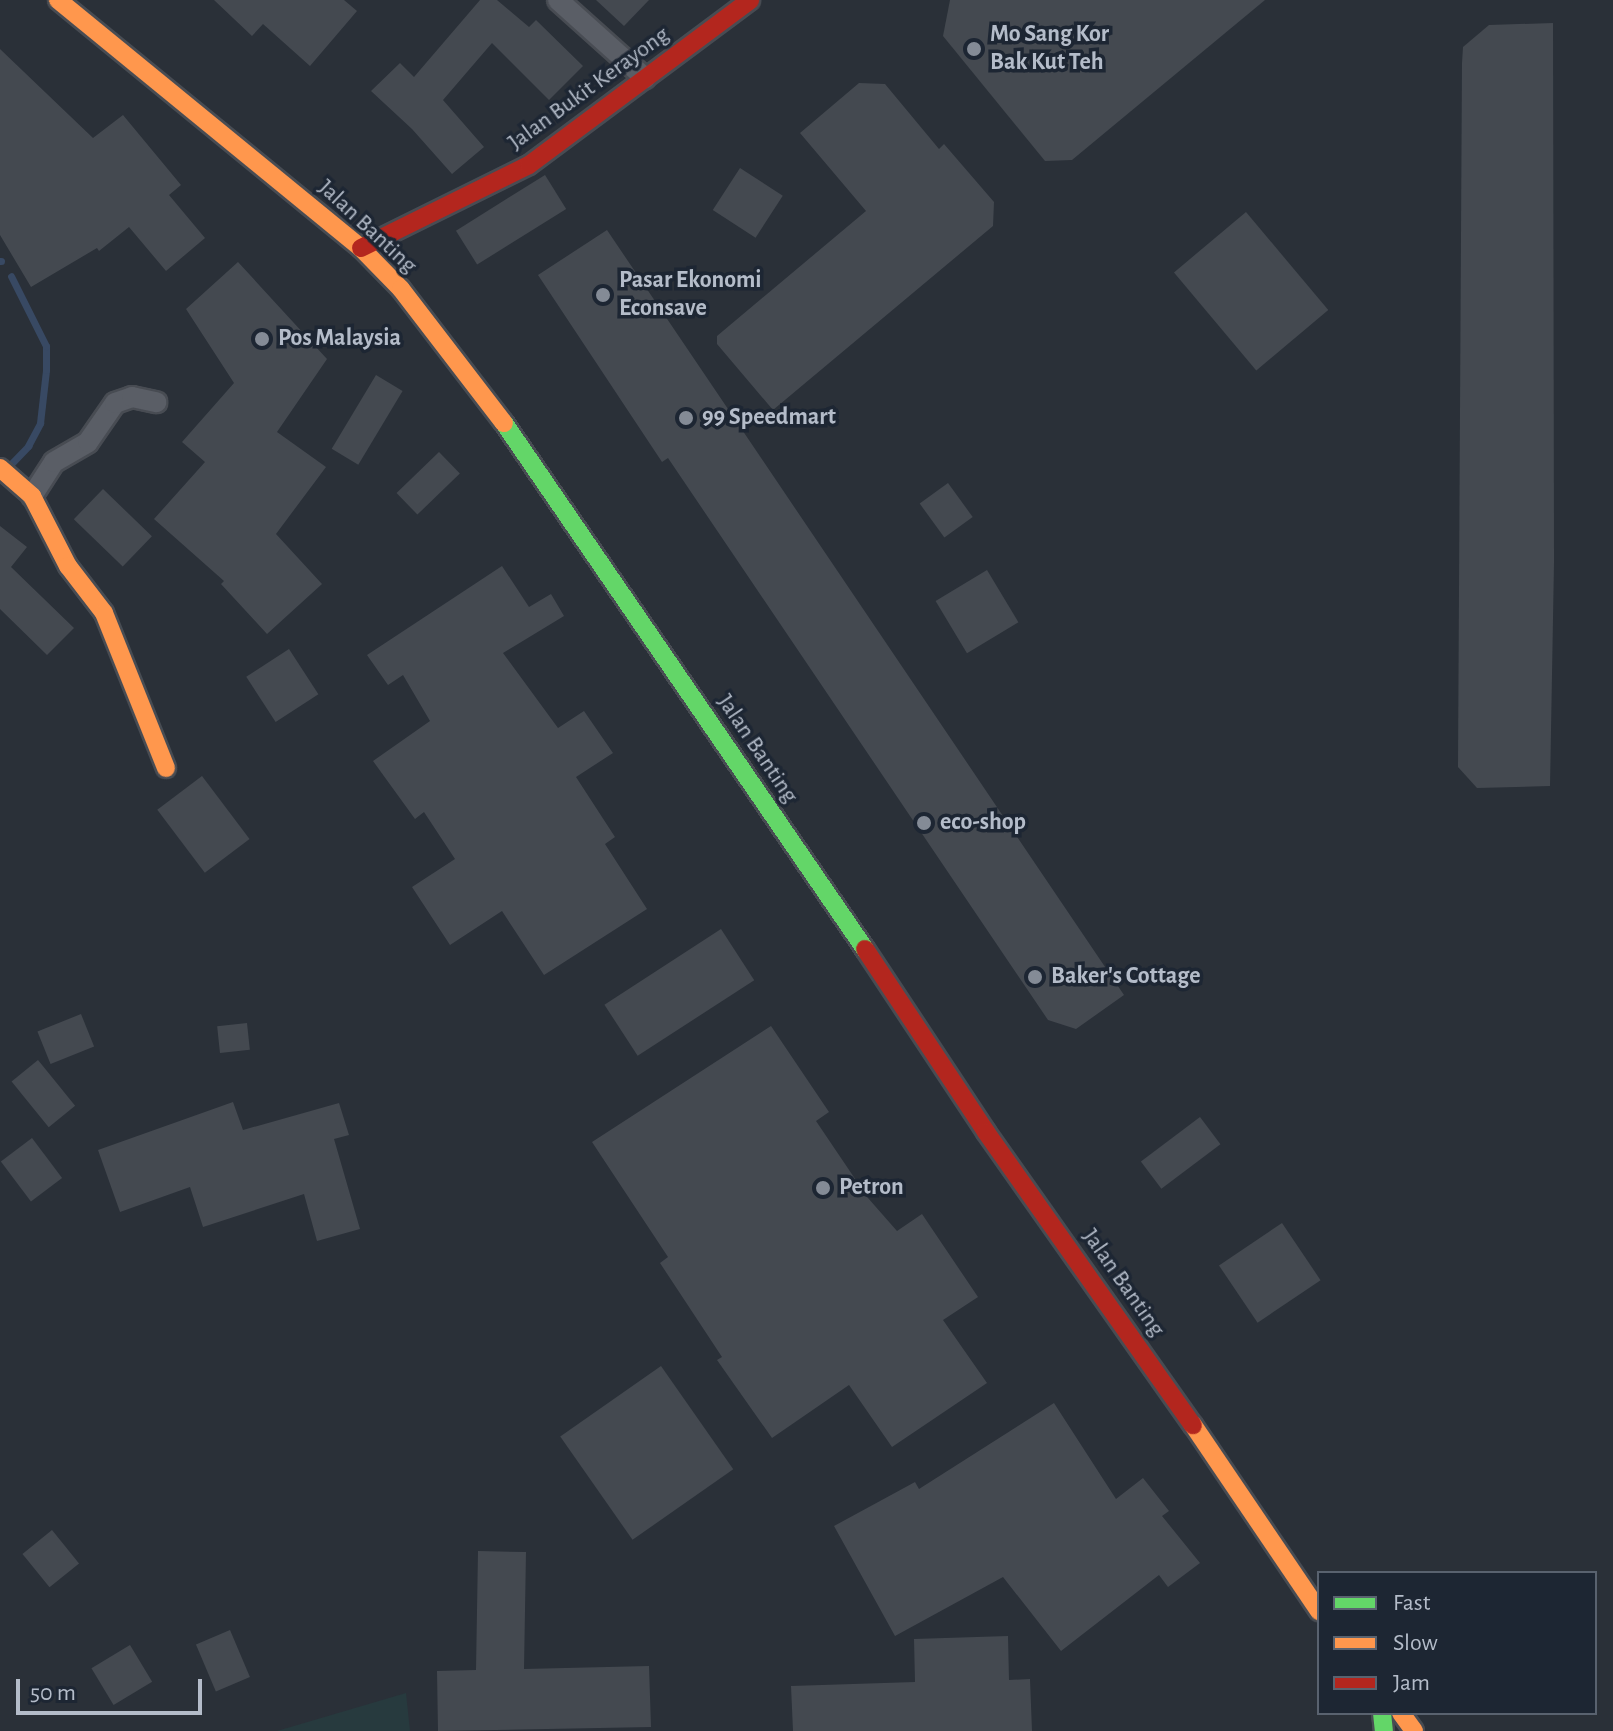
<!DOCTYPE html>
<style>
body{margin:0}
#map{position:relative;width:1613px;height:1731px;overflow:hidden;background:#2a3038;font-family:"Alegreya Sans",sans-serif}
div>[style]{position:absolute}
.green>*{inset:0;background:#273a3e}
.stream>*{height:7px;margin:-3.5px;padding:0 3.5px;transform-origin:3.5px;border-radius:3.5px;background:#384963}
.building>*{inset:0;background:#444950;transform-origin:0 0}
.roads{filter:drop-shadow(2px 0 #484c53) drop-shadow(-2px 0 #484c53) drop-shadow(0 2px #484c53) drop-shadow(0 -2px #484c53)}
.street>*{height:20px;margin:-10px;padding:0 10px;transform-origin:10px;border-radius:10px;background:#5a5e66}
.fast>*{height:18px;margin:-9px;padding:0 9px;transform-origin:9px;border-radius:9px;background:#63d668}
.slow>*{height:18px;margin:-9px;padding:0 9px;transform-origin:9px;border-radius:9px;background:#ff974d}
.jam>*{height:18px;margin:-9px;padding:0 9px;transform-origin:9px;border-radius:9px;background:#b3261e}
.dots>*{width:22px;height:22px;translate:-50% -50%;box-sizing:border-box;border:4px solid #1d2633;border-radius:50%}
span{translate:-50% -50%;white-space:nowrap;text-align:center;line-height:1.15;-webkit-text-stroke:7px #1d2633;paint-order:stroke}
.poi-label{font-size:24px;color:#b4bcc9;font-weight:700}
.left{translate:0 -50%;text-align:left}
.street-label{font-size:24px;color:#b4bcc9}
.legend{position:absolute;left:1317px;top:1571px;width:280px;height:144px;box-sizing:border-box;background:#1d2633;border:2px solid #59626f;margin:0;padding:10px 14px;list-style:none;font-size:24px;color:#b4bcc9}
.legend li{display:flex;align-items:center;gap:16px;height:40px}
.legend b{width:40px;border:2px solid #59626f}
.scale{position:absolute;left:16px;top:1679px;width:186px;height:36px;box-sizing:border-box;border:4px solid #b4bcc9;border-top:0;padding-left:10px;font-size:24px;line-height:28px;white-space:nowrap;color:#b4bcc9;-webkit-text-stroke:6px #1d2633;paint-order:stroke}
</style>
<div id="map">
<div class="green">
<div style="clip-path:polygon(406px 1693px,410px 1731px,277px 1731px)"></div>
</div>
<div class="stream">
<div style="left:0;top:261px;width:1px"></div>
<div style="left:9px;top:466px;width:28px;rotate:-46deg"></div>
<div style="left:28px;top:446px;width:26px;rotate:-62deg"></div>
<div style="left:40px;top:423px;width:53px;rotate:-83.5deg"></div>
<div style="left:46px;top:370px;width:24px;rotate:-90deg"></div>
<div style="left:46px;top:346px;width:78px;rotate:-116.6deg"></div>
</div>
<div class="building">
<div style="clip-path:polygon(214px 0,344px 0,357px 11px,310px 66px,263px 24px,252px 36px)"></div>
<div style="clip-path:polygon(480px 0,497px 0,529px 27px,536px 20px,583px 66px,549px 100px,492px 43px,443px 100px,484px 147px,452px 174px,412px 129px,371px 91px,400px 63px,414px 77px)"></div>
<div style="clip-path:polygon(596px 0,649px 0,624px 26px)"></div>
<div style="clip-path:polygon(950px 0,1265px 0,1072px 160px,1045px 161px,943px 36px)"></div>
<div style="clip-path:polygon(1553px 23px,1554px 562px,1550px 786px,1477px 788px,1458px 767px,1462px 63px,1463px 47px,1489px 25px)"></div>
<div style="clip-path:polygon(0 49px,93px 138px,123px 115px,181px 185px,169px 195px,205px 238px,166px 271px,129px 227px,99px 251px,97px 248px,31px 287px,0 235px)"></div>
<div style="clip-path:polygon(859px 83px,885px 84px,939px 149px,944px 144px,994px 202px,993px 226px,773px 410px,717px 344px,717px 336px,866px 211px,800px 133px)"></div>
<div style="left:740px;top:168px;width:51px;height:50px;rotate:33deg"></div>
<div style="left:545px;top:175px;width:40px;height:105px;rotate:58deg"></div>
<div style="left:1246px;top:212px;width:128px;height:94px;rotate:50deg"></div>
<div style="clip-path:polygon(607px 230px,1124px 995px,1076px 1029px,1048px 1020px,668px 458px,662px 462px,538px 275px)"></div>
<div style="clip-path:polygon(238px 262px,327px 359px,277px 432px,326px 467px,276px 534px,322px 584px,267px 634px,221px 584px,224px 581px,154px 519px,205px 462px,182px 442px,234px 383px,186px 309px)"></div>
<div style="left:376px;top:375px;width:31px;height:86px;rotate:31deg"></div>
<div style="left:439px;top:452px;width:30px;height:59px;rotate:46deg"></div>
<div style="left:948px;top:483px;width:42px;height:35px;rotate:54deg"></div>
<div style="left:103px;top:489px;width:68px;height:42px;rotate:44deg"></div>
<div style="clip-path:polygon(0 526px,27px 547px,11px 567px,74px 628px,47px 655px,0 609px)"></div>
<div style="clip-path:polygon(502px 566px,529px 607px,551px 594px,564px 616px,503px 653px,558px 728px,584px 711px,613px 753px,576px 777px,615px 837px,605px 844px,647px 909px,544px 975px,502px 911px,450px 945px,412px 887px,455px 859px,424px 812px,415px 819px,373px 761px,430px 721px,403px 675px,388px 685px,367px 655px)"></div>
<div style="left:987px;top:570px;width:61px;height:60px;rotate:59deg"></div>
<div style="left:289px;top:649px;width:54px;height:51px;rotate:57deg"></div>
<div style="left:202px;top:776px;width:79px;height:56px;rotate:53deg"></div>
<div style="left:721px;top:929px;width:61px;height:139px;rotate:57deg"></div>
<div style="left:81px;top:1014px;width:35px;height:47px;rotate:68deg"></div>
<div style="left:247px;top:1023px;width:27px;height:30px;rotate:84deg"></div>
<div style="clip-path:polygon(771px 1026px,829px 1112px,816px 1121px,868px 1198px,897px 1231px,922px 1214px,978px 1297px,943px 1320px,987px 1383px,892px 1447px,849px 1385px,772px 1438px,717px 1360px,722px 1357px,660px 1263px,668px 1257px,592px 1142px)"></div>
<div style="left:38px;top:1060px;width:59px;height:34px;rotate:51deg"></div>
<div style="clip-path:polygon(233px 1102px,243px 1130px,339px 1103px,349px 1135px,334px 1139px,360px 1229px,317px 1241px,304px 1194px,203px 1227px,190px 1187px,120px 1212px,98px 1150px)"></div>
<div style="left:1200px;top:1117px;width:34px;height:74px;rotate:53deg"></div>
<div style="left:32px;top:1138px;width:50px;height:39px;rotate:53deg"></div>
<div style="left:1282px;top:1223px;width:69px;height:76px;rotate:56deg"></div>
<div style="left:661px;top:1366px;width:126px;height:123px;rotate:55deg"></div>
<div style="clip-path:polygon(1054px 1403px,1116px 1499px,1143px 1478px,1169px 1511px,1162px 1516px,1200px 1563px,1168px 1587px,1159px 1575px,1061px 1651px,1003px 1577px,895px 1636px,834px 1526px,915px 1482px,919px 1489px)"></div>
<div style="left:52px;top:1530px;width:43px;height:38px;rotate:51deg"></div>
<div style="clip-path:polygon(478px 1551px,526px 1552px,524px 1669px,649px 1666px,651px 1727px,438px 1731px,437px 1671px,476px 1670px)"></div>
<div style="left:230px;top:1630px;width:51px;height:37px;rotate:67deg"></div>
<div style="clip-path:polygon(1008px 1636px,1009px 1680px,1030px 1679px,1032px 1731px,793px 1731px,791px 1686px,915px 1682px,914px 1639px)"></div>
<div style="left:130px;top:1645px;width:43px;height:45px;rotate:59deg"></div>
</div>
<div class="roads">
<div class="street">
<div style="left:558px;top:0;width:117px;rotate:41.9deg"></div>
<div style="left:32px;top:496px;width:40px;rotate:-57.1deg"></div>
<div style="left:54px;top:462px;width:39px;rotate:-30deg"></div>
<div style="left:88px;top:442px;width:47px;rotate:-55.3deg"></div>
<div style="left:115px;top:403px;width:18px;rotate:-19deg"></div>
<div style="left:132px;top:397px;width:25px;rotate:12deg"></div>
</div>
<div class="fast">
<div style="left:504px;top:423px;width:638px;rotate:55.54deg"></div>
<div style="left:1382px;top:1713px;width:18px;rotate:84deg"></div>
</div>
<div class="slow">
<div style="left:58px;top:0;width:392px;rotate:39.3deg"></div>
<div style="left:361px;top:248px;width:57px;rotate:45.7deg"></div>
<div style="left:401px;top:289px;width:169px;rotate:52.5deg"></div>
<div style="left:0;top:468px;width:43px;rotate:41.2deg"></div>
<div style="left:32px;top:496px;width:79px;rotate:62.8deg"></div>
<div style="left:68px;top:566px;width:59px;rotate:52.5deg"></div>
<div style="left:104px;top:613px;width:167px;rotate:68.2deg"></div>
<div style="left:1193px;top:1425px;width:225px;rotate:55.9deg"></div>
<div style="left:1401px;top:1713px;width:22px;rotate:54deg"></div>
</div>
<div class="jam">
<div style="left:361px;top:248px;width:187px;rotate:-26.3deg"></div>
<div style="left:529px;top:165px;width:276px;rotate:-36.7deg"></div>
<div style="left:865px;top:949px;width:219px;rotate:56.5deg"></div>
<div style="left:986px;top:1132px;width:359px;rotate:54.8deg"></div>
</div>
</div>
<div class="dots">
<div style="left:974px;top:49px;background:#848b96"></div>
<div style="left:603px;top:295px;background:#848b96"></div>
<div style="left:262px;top:339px;background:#848b96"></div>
<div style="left:686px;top:418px;background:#848b96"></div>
<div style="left:924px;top:823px;background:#848b96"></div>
<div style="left:1035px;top:977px;background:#848b96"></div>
<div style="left:823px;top:1188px;background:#848b96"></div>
</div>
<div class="poi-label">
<span class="left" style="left:990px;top:49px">Mo Sang Kor<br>Bak Kut Teh</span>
<span class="left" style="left:619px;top:295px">Pasar Ekonomi<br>Econsave</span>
<span class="left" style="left:278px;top:339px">Pos Malaysia</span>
<span class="left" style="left:702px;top:418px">99 Speedmart</span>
<span class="left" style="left:940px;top:823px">eco-shop</span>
<span class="left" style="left:1051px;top:977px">Baker's Cottage</span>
<span class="left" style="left:839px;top:1188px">Petron</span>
</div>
<div class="street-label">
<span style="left:589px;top:89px;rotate:-36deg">Jalan Bukit Kerayong</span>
<span style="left:367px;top:227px;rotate:43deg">Jalan Banting</span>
<span style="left:757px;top:749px;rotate:56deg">Jalan Banting</span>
<span style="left:1123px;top:1283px;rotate:55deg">Jalan Banting</span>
</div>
<ul class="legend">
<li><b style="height:10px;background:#63d668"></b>Fast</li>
<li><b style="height:10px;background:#ff974d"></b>Slow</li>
<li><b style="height:10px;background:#b3261e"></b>Jam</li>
</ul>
<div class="scale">50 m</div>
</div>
